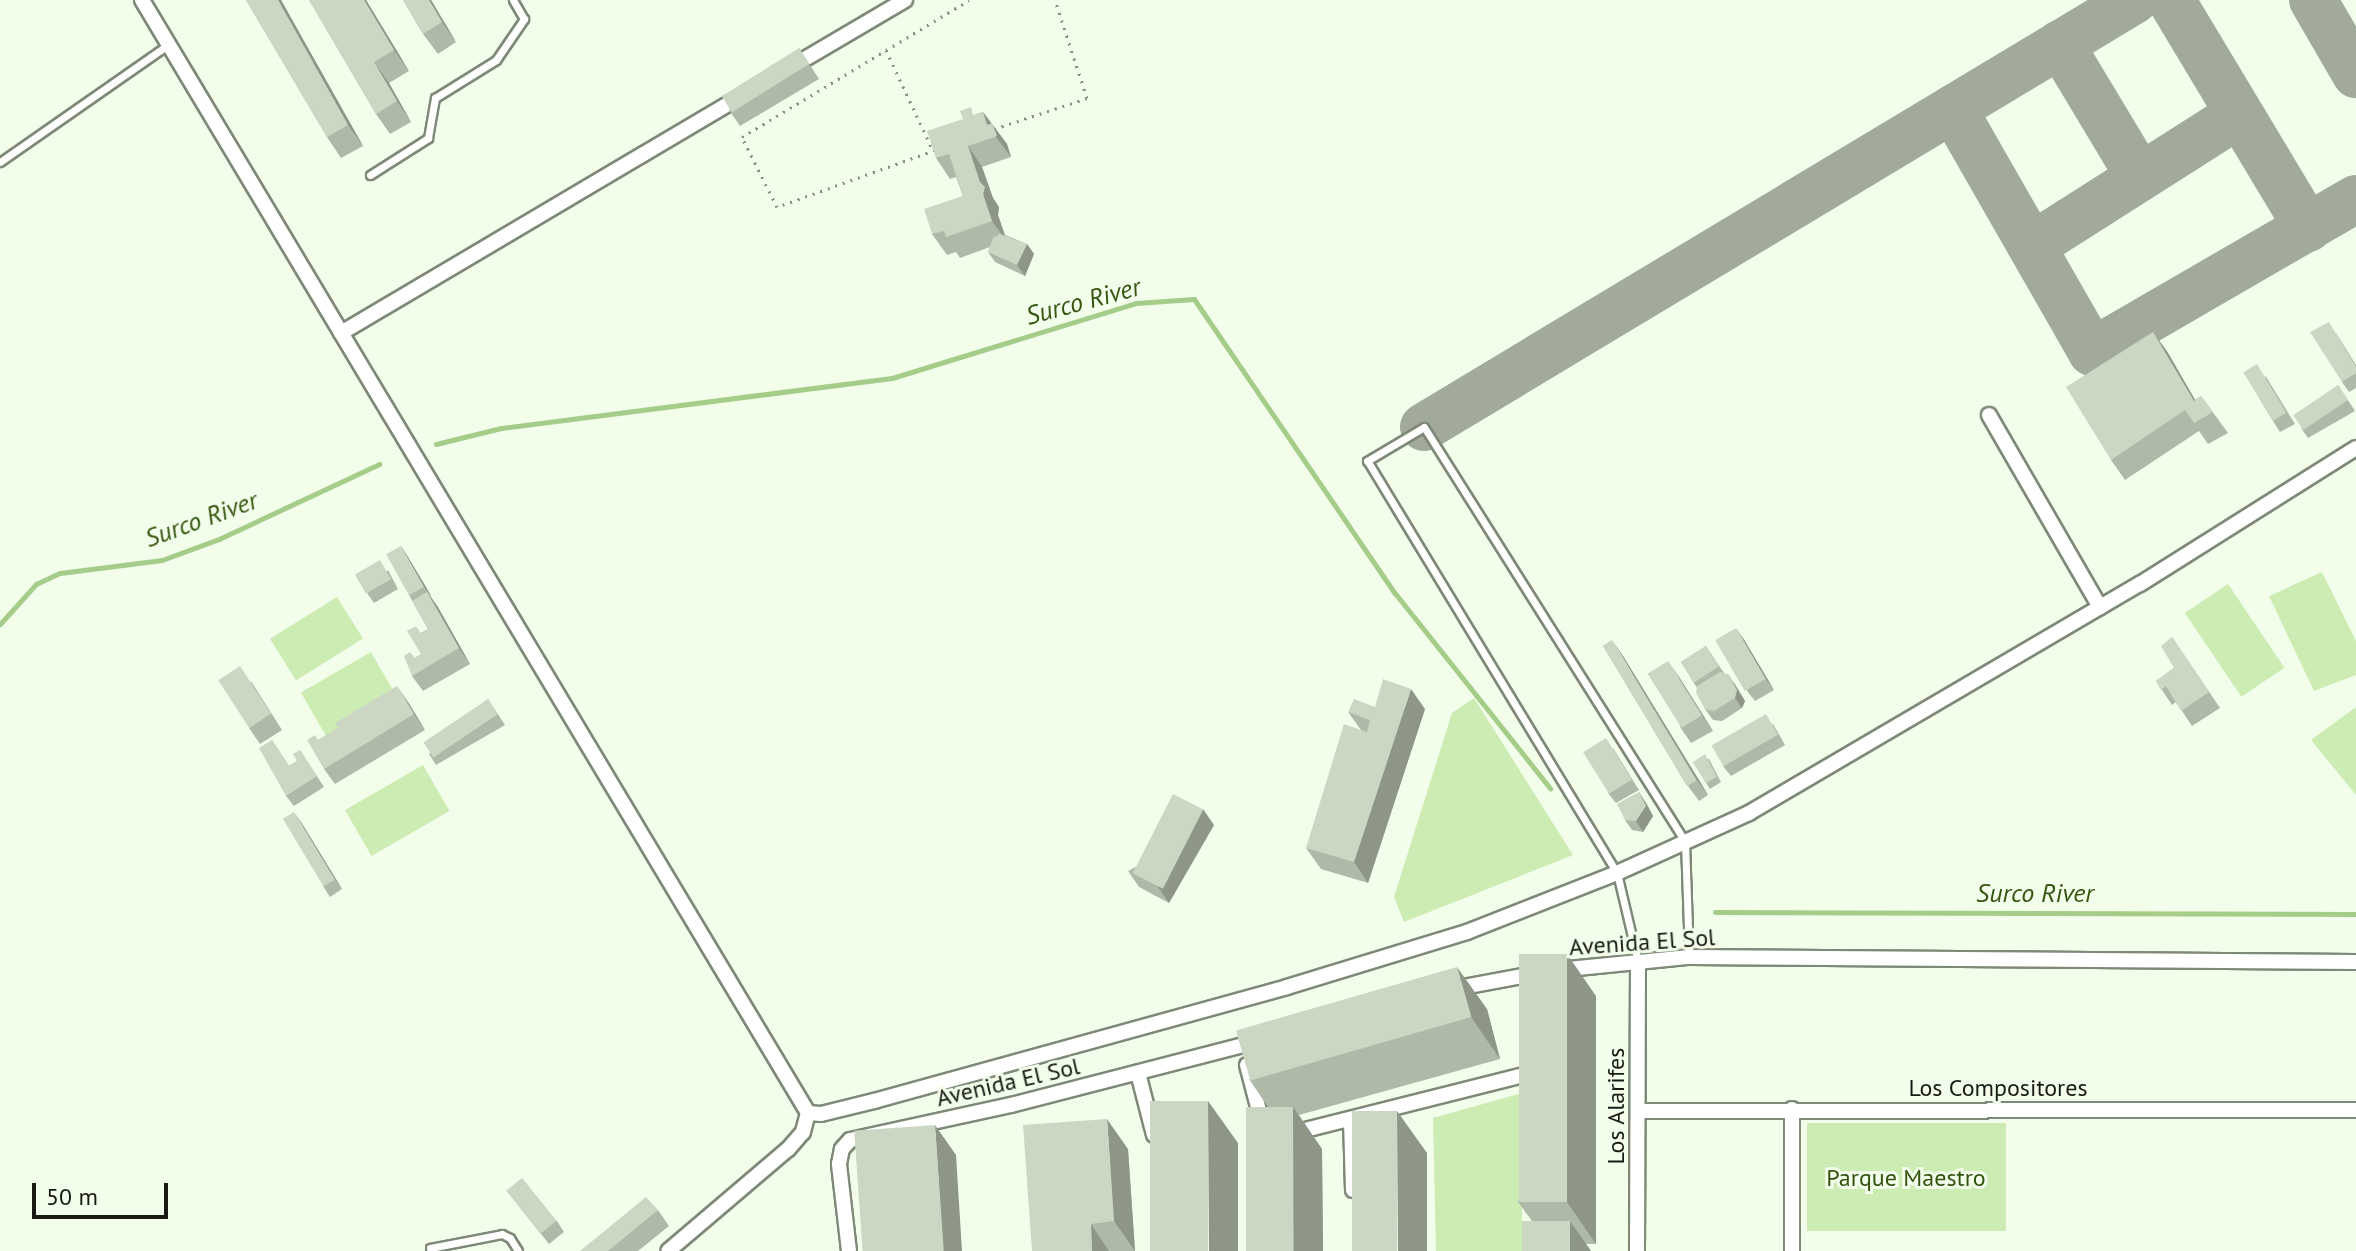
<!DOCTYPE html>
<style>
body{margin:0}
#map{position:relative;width:2356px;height:1251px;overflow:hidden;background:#f2feea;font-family:"PT Sans",sans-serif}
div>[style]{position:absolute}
.green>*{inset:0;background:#ccecb4;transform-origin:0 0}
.stream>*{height:5px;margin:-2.5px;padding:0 2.5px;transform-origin:2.5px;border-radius:2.5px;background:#a6cc8a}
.taxiway>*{height:48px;margin:-24px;padding:0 24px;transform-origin:24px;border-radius:24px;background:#a1aa9b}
.path>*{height:3px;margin-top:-1.5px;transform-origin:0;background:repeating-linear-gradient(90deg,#878f81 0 2px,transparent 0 8px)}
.roads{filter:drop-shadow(2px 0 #7e8977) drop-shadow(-2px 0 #7e8977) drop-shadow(0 2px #7e8977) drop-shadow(0 -2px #7e8977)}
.lane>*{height:7px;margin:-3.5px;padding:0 3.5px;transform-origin:3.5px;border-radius:3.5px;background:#fff}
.street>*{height:14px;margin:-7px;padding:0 7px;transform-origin:7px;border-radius:7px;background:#fff}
.wall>*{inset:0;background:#afb9a8}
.shaded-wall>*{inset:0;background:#8e9688}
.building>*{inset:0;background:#cbd7c3;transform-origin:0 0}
span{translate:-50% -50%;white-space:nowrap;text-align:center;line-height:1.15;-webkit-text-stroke:6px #f2feea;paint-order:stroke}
.street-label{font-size:24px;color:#171b14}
.park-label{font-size:24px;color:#32530e}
.water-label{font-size:26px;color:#355612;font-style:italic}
.scale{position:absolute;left:32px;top:1183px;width:136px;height:36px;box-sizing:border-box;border:4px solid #171b14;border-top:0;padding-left:10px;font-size:24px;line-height:28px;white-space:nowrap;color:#171b14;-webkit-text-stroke:6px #f2feea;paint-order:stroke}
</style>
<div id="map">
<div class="green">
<div style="clip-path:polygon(2322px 572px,2356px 641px,2356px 675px,2314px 691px,2269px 596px)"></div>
<div style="left:2228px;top:584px;width:101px;height:52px;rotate:56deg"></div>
<div style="left:337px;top:597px;width:49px;height:79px;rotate:58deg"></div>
<div style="left:371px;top:652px;width:50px;height:81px;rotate:60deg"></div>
<div style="clip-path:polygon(1474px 698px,1573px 855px,1404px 922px,1394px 897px,1452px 713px)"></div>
<div style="clip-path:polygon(2356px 707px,2356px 795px,2311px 740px)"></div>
<div style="left:423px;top:765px;width:53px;height:90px;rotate:60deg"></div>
<div style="clip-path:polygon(1522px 1093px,1522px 1251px,1436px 1251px,1433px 1118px)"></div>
<div style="left:2006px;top:1123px;width:108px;height:199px;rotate:90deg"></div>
</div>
<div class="stream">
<div style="left:436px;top:444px;width:67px;rotate:-13.8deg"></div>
<div style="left:501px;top:428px;width:394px;rotate:-7.3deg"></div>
<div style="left:892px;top:378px;width:255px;rotate:-17.1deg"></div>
<div style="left:1136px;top:303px;width:58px;rotate:-3.9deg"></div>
<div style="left:1194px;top:299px;width:355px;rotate:55.7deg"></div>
<div style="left:1394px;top:592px;width:251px;rotate:51.5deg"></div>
<div style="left:0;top:624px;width:54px;rotate:-48deg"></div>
<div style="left:36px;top:584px;width:26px;rotate:-25deg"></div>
<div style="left:60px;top:573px;width:103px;rotate:-7.3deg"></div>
<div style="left:162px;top:560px;width:61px;rotate:-20.2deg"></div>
<div style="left:219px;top:539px;width:177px;rotate:-25.1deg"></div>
<div style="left:1715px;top:912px;width:641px;rotate:0.18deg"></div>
</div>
<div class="taxiway">
<div style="left:2171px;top:0;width:266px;rotate:59deg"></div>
<div style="left:2313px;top:0;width:86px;rotate:59.8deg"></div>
<div style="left:2060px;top:44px;width:155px;rotate:59deg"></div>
<div style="left:1953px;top:109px;width:280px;rotate:60.2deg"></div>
<div style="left:2092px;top:352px;width:305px;rotate:-30.1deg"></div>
<div style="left:2032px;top:246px;width:244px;rotate:-32.5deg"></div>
<div style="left:1424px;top:427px;width:829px;rotate:-31.02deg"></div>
</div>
<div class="path">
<div style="left:886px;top:50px;width:111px;rotate:65deg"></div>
<div style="left:994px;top:129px;width:98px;rotate:-18.4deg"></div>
<div style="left:1087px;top:98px;width:103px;rotate:-108.1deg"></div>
<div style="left:935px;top:150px;width:168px;rotate:160.2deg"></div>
<div style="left:777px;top:207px;width:78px;rotate:-116.6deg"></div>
<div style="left:742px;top:137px;width:265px;rotate:-31.1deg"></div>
</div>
<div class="roads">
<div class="lane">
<div style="left:0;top:162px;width:206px;rotate:-34.9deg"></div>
<div style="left:370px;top:175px;width:69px;rotate:-32.5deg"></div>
<div style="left:428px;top:138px;width:41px;rotate:-80.1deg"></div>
<div style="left:435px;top:98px;width:72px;rotate:-31.9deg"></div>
<div style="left:496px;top:60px;width:50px;rotate:-55.7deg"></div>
<div style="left:524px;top:19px;width:22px;rotate:-120deg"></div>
<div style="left:1638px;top:962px;width:91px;rotate:-103.3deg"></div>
<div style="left:1617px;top:873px;width:482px;rotate:-121.2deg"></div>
<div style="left:1367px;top:461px;width:66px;rotate:-30.8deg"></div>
<div style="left:1424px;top:427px;width:490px;rotate:57.8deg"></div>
<div style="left:1685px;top:842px;width:115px;rotate:88deg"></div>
<div style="left:430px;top:1248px;width:73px;rotate:-11deg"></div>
<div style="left:502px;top:1234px;width:9px;rotate:27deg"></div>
<div style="left:510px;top:1238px;width:15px;rotate:58deg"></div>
</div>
<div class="street">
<div style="left:142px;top:0;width:1297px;rotate:59.1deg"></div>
<div style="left:808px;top:1113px;width:20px;rotate:105deg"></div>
<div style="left:803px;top:1132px;width:23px;rotate:131deg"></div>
<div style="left:788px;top:1149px;width:157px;rotate:139.6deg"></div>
<div style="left:793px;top:66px;width:130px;rotate:-30.5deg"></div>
<div style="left:341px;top:333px;width:464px;rotate:-30.6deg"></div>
<div style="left:1989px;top:415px;width:222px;rotate:60deg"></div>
<div style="left:1558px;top:970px;width:132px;rotate:-5.7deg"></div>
<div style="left:1689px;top:957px;width:667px;rotate:0.43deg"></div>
<div style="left:1452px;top:989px;width:87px;rotate:-10.5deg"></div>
<div style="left:1247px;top:1065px;width:59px;rotate:75.3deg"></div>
<div style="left:1138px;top:1073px;width:64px;rotate:75.5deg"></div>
<div style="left:1792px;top:1109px;width:142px;rotate:90deg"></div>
<div style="left:1639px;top:1111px;width:717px;rotate:-0.08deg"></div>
<div style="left:808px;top:1113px;width:13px;rotate:4deg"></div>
<div style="left:821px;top:1114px;width:55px;rotate:-13.8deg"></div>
<div style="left:874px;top:1101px;width:428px;rotate:-15.4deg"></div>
<div style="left:1287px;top:987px;width:188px;rotate:-17deg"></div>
<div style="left:1467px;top:932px;width:161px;rotate:-21.5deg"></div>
<div style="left:1617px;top:873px;width:145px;rotate:-24.4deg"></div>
<div style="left:1749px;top:813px;width:453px;rotate:-30.4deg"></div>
<div style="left:2140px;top:584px;width:255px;rotate:-32.2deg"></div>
<div style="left:1351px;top:1119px;width:71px;rotate:88.4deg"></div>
<div style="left:1293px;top:1133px;width:245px;rotate:-14.1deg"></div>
<div style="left:1531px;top:1073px;width:5px;rotate:-90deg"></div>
<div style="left:849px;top:1251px;width:88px;rotate:-96.6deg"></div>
<div style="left:839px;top:1164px;width:15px;rotate:-79deg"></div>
<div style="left:842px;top:1149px;width:12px;rotate:-48deg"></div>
<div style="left:850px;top:1140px;width:165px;rotate:-12.3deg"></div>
<div style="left:1011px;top:1105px;width:255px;rotate:-14.5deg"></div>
<div style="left:1637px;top:1251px;width:289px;rotate:-89.8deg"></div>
</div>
</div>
<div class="wall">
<div style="clip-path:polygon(246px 0,281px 0,363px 146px,341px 158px,327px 137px)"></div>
<div style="clip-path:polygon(309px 0,366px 0,409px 71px,389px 83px,411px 122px,390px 134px,376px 114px)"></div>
<div style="clip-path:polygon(403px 0,431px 0,456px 42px,438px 54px,423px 34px)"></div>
<div style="clip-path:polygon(799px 48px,819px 79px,740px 126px,729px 110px)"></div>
<div style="clip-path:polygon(983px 112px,1007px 144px,1011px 157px,982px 167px,993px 198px,999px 207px,998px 215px,1005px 235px,1027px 244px,1034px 254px,1025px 276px,995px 262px,988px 252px,990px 247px,960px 258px,956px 252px,947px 255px,932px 234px,963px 196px,956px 177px,950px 179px,936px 158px,976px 114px)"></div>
<div style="clip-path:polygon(2153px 332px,2168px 353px,2195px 400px,2201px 396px,2228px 433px,2208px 444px,2199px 431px,2125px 480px,2111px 460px)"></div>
<div style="clip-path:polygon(2336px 333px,2356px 365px,2356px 388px,2349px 392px,2342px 382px)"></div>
<div style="clip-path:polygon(2265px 375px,2295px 424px,2280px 432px,2273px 421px)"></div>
<div style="clip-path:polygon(2338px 385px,2355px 411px,2308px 438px,2301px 428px)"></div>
<div style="clip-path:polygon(401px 546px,408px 557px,470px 664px,423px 691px,412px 676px,415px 658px,421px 654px,421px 633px,428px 629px,409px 595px)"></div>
<div style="clip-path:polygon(388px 570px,398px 589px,374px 603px,367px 593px)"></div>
<div style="clip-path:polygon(2172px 637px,2220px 708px,2192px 726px,2176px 702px,2172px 705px,2156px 681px,2174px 668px)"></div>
<div style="clip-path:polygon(1743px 638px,1774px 690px,1755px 701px,1747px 691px)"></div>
<div style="clip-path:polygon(1706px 646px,1724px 673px,1735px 684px,1745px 701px,1742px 708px,1722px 721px,1713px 720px,1705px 709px,1697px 688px,1681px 662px)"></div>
<div style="clip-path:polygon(1623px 656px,1708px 795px,1699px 801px,1688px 786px)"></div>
<div style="clip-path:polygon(1679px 677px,1713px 731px,1691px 743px,1680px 727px)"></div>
<div style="clip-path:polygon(251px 681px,282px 730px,260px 744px,249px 728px)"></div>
<div style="clip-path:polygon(488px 699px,505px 725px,436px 765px,429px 754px)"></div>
<div style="clip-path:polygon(408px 702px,425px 730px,335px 784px,324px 769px,319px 740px,338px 728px)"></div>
<div style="clip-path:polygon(1375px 707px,1425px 709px,1368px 883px,1321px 869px,1306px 848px,1361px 730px,1348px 712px)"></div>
<div style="clip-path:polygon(1773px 724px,1785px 745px,1731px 776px,1723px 766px)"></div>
<div style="clip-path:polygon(272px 740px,289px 766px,297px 761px,300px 750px,324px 787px,294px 806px,286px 796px)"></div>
<div style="clip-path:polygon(1613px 748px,1639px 790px,1616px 803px,1608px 793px)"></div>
<div style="clip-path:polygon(1709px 759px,1721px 782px,1710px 789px,1693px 762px)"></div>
<div style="clip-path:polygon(1646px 803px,1653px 816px,1643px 832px,1632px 830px,1625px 820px)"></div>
<div style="clip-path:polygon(301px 822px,342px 889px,330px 897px,323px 886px)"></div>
<div style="clip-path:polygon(1214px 825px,1169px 903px,1139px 887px,1128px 871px)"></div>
<div style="clip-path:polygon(1596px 996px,1596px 1244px,1586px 1244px,1591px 1251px,1522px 1251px,1532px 1221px,1518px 1202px)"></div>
<div style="clip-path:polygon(1487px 1009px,1500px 1059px,1299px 1115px,1322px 1149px,1323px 1251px,1247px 1251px,1268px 1107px,1249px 1079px)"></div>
<div style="clip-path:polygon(1128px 1149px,1135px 1251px,1032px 1251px)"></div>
<div style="clip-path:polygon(506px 1190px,557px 1221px,564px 1232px,549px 1244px)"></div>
<div style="clip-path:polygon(658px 1210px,669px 1226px,638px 1251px,580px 1251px)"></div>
</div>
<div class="shaded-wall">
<div style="clip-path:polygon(278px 0,281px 0,363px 146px,348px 125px)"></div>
<div style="clip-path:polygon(364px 0,366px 0,409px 71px,394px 50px)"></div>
<div style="clip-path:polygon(429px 0,431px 0,456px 42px,442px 22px)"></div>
<div style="clip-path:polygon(374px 62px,389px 83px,411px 122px,397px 101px)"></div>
<div style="clip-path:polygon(983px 112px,1007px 144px,1011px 157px,987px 125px)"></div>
<div style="clip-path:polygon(968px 146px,982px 167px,993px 198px,999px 207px,998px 215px,1007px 242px,992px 221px)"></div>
<div style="clip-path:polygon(1027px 244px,1034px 254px,1025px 276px,1017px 265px)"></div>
<div style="clip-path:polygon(2153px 332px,2168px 353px,2205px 417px,2194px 401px)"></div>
<div style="clip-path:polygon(401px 546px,408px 557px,432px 597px,424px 587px)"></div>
<div style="clip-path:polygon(427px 592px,438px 607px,470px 664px,459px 648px)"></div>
<div style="clip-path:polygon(1736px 628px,1743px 638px,1774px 690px,1766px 679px)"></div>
<div style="clip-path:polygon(1612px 640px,1623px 656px,1708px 795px,1697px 780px)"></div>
<div style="clip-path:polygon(1668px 661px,1679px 677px,1713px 731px,1702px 715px)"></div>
<div style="clip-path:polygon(1728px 674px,1745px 701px,1742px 708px,1735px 698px)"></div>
<div style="clip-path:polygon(397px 686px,408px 702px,425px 730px,414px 714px)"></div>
<div style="clip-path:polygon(1411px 689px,1425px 709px,1368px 883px,1354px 862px)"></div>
<div style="clip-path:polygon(1639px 792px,1646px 803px,1653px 816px,1643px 832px,1636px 821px)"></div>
<div style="clip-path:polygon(1203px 809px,1214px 825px,1169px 903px,1158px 887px)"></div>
<div style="clip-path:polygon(294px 812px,301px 822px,342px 889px,335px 879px)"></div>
<div style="clip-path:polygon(1567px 954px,1596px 996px,1596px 1244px,1567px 1202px)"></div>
<div style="clip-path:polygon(1457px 967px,1487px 1009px,1500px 1059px,1471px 1017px)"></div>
<div style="clip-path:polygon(1208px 1101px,1238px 1143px,1238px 1251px,1209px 1251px)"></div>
<div style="clip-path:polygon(1293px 1107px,1322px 1149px,1323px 1251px,1294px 1251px)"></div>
<div style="clip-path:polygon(1397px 1111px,1427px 1153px,1427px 1251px,1398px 1251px)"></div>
<div style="clip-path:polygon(1107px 1119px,1128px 1149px,1135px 1251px,1114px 1221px)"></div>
<div style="clip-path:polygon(935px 1125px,956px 1155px,962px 1251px,943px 1251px)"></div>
<div style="clip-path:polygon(1570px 1221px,1591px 1251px,1570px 1251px)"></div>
<div style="clip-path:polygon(1091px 1224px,1109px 1251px,1092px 1251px)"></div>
</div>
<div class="building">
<div style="clip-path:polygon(246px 0,278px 0,348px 125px,327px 137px)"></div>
<div style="clip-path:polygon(309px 0,364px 0,394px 50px,374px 62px,397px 101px,376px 114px)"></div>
<div style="clip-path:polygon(403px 0,429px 0,442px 22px,423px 34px)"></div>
<div style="left:799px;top:48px;width:19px;height:91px;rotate:58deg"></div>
<div style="clip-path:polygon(971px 107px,973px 115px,983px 112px,987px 125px,992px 123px,997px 136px,968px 146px,980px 182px,985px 187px,983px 195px,992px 221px,946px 237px,944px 231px,932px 234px,924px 209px,963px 196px,949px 154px,936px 158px,927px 131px,963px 119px,960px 111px)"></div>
<div style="clip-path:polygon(1000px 234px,1027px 244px,1017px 265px,988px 252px,993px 238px)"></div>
<div style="clip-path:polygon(2329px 322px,2356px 367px,2356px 373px,2342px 382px,2310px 332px)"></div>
<div style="clip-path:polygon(2153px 332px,2194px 401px,2201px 396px,2213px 412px,2194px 423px,2185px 410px,2111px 460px,2066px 387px)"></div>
<div style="left:2257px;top:364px;width:57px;height:16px;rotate:59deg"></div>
<div style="left:2338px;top:385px;width:18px;height:54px;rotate:56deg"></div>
<div style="left:401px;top:546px;width:47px;height:17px;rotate:61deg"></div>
<div style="left:380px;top:560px;width:22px;height:29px;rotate:60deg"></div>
<div style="clip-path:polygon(427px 592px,459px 648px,412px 676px,404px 656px,410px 652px,415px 658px,421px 654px,407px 631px,416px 626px,421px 634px,428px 629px,412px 601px)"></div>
<div style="left:1736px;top:628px;width:59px;height:24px;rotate:60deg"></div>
<div style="clip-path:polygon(2172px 637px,2209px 692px,2181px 711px,2166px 686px,2161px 690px,2156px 681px,2174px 668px,2161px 646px)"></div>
<div style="left:1612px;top:640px;width:164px;height:11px;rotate:59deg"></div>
<div style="left:1706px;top:646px;width:24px;height:30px;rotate:57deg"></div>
<div style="left:1668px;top:661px;width:64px;height:24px;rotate:58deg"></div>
<div style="left:240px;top:666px;width:57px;height:26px;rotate:57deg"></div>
<div style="clip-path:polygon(1720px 672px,1728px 674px,1737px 690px,1735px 698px,1714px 711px,1705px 709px,1696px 693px,1697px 686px)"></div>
<div style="clip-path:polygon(1383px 679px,1411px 689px,1354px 862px,1306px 848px,1344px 724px,1367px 732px,1370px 720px,1348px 712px,1354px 699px,1375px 707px)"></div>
<div style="clip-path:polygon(397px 686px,414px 714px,324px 769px,307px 740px,315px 735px,318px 740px,338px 728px,335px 723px)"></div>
<div style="left:488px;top:699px;width:18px;height:78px;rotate:56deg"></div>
<div style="left:1766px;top:714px;width:24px;height:63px;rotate:60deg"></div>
<div style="left:1606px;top:738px;width:49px;height:27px;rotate:58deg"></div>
<div style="clip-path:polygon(272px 740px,289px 766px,297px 761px,293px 754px,300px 750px,317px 776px,286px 796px,259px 748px)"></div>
<div style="clip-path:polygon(1705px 754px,1717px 777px,1706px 783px,1693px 762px)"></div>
<div style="clip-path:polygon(1639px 792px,1646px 806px,1636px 821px,1625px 820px,1617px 804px)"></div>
<div style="left:1173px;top:794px;width:34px;height:89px;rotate:27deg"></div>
<div style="left:294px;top:812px;width:79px;height:13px;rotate:59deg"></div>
<div style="left:1519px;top:954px;width:48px;height:248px"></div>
<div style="left:1457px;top:967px;width:52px;height:230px;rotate:74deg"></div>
<div style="left:1150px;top:1101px;width:58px;height:150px"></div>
<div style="left:1246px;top:1107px;width:47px;height:144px"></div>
<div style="left:1352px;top:1111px;width:45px;height:140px"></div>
<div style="clip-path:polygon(1107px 1119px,1114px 1221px,1091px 1224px,1092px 1251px,1032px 1251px,1023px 1125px)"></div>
<div style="left:935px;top:1125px;width:126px;height:81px;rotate:86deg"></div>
<div style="left:522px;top:1178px;width:55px;height:20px;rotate:51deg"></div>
<div style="clip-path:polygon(646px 1197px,658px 1210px,608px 1251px,580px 1251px)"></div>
<div style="left:1570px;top:1221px;width:30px;height:48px;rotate:90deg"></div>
</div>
<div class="street-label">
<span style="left:1642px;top:942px;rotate:-4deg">Avenida El Sol</span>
<span style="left:1008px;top:1082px;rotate:-13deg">Avenida El Sol</span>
<span style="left:1998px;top:1088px">Los Compositores</span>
<span style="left:1616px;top:1106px;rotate:-90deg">Los Alarifes</span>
</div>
<div class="park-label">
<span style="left:1906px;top:1178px">Parque Maestro</span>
</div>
<div class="water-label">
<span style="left:1083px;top:301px;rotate:-15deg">Surco River</span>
<span style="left:201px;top:519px;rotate:-20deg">Surco River</span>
<span style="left:2035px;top:893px">Surco River</span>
</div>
<div class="scale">50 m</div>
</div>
